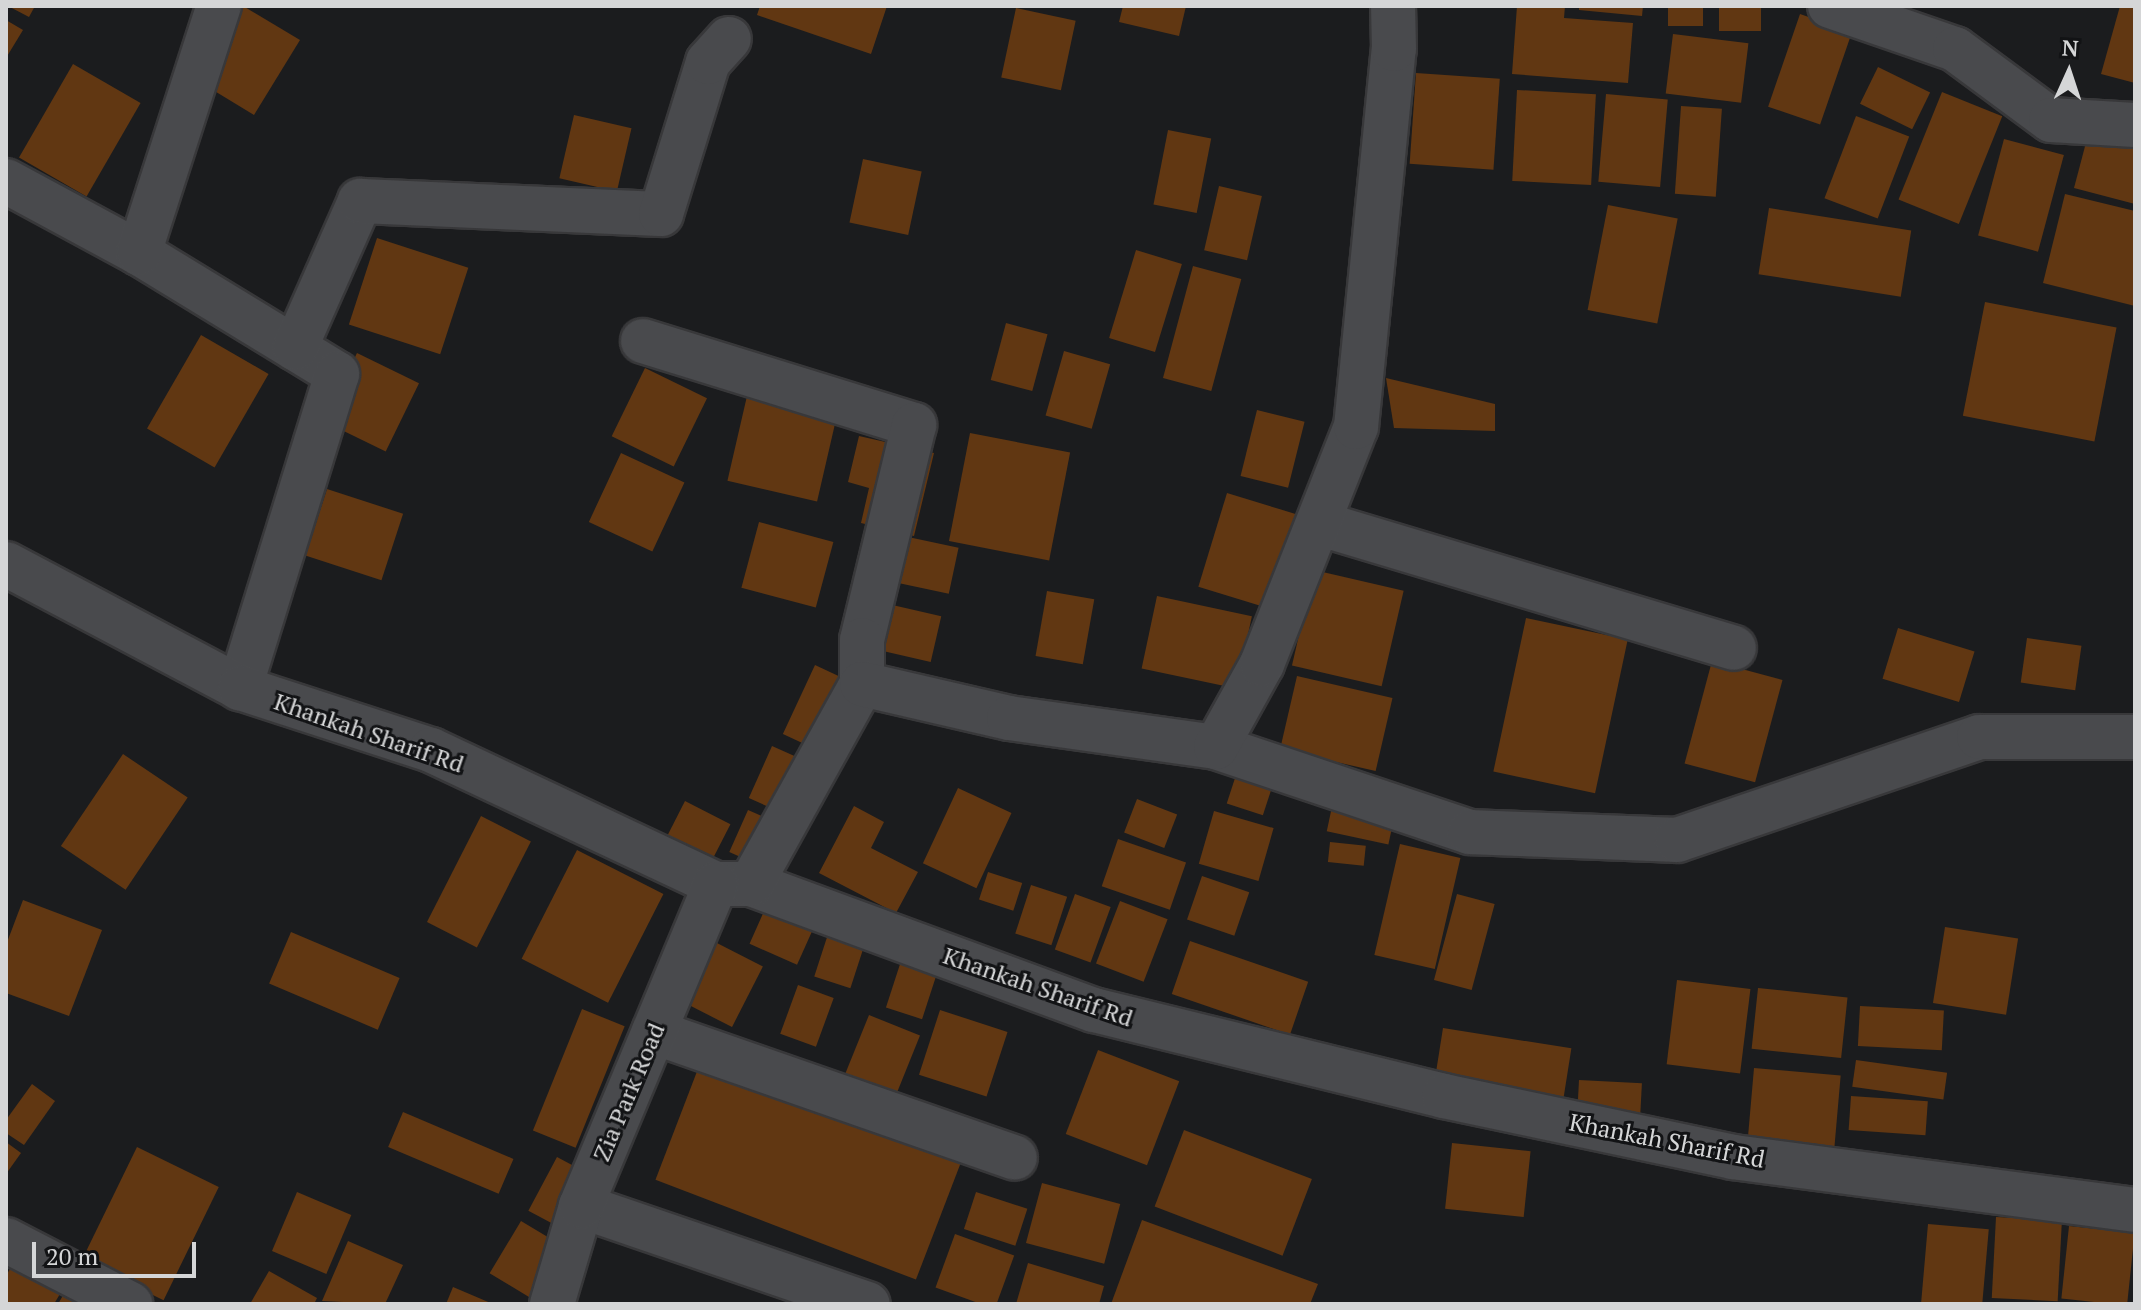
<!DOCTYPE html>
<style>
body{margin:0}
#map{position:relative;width:2141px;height:1310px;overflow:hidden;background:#1b1c1e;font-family:"PT Serif",serif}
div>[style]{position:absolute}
.building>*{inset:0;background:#613712;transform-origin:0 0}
.roads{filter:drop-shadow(2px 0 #38383a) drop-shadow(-2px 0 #38383a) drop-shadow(0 2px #38383a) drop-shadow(0 -2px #38383a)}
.minor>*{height:44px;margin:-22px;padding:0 22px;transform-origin:22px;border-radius:22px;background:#494a4d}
span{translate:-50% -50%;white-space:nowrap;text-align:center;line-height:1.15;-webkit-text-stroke:6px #121315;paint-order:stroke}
.street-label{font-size:24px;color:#d5d6d7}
.frame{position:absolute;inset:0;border:8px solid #d5d6d7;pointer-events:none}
.north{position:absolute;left:2029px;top:32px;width:80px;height:80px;-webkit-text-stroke:6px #121315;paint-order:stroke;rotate:3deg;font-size:22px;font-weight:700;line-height:32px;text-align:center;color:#d5d6d7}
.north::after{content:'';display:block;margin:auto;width:28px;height:36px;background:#d5d6d7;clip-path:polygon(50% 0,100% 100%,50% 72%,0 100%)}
.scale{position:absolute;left:32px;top:1242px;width:164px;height:36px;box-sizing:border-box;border:4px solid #d5d6d7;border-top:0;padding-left:10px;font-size:24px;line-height:28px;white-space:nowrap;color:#d5d6d7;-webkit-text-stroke:6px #121315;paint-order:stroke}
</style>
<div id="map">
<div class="building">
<div style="clip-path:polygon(8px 6px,35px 6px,29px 17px)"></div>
<div style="clip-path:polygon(219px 6px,243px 6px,300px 40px,254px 115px,180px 70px)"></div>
<div style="clip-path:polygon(760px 6px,887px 6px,871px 54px,757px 15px)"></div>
<div style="clip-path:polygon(1123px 6px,1186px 6px,1179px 36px,1119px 22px)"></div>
<div style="clip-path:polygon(1517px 6px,1565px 6px,1564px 18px,1633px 23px,1628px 83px,1512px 74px)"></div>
<div style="clip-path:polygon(1579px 6px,1643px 6px,1642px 16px,1579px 10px)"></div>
<div style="left:1668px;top:6px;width:35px;height:20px"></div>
<div style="left:1719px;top:6px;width:42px;height:25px"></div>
<div style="clip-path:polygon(2120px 6px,2135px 6px,2135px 83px,2101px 74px)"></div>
<div style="left:1016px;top:8px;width:61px;height:71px;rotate:12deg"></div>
<div style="left:1800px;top:14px;width:55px;height:98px;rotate:19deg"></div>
<div style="clip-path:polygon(6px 20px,23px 30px,6px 58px)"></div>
<div style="left:1673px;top:34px;width:76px;height:60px;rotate:7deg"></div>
<div style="left:73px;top:64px;width:78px;height:108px;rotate:30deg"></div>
<div style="left:1878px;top:67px;width:58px;height:41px;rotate:26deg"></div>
<div style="left:1416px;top:73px;width:84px;height:91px;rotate:4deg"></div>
<div style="left:1517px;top:90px;width:79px;height:91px;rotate:3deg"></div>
<div style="left:1942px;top:92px;width:65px;height:116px;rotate:22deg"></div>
<div style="left:1606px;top:94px;width:62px;height:88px;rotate:5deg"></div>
<div style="left:1681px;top:106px;width:41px;height:88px;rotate:4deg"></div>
<div style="left:574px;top:115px;width:59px;height:65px;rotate:13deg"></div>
<div style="left:1856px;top:116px;width:57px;height:88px;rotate:21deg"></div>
<div style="left:1168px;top:130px;width:44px;height:76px;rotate:11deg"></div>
<div style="clip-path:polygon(2088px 135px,2135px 146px,2135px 204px,2074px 188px)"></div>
<div style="left:2004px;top:139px;width:62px;height:100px;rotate:15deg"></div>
<div style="left:863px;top:159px;width:60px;height:65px;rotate:12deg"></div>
<div style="left:1219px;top:186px;width:44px;height:66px;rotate:13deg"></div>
<div style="clip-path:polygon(2065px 194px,2135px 211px,2135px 306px,2043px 283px)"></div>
<div style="left:1608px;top:205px;width:71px;height:107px;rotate:11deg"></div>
<div style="left:1769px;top:208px;width:144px;height:67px;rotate:9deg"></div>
<div style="left:377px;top:238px;width:96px;height:91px;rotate:18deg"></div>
<div style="left:1136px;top:250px;width:48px;height:92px;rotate:17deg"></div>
<div style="left:1193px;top:266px;width:50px;height:116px;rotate:15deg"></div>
<div style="left:1985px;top:302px;width:134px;height:116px;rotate:11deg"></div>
<div style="left:1006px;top:323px;width:43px;height:59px;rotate:15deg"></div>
<div style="left:201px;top:335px;width:78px;height:108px;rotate:30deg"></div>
<div style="left:1064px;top:351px;width:48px;height:67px;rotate:16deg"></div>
<div style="left:357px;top:353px;width:69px;height:76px;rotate:26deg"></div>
<div style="left:645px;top:368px;width:69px;height:76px;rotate:26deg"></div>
<div style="clip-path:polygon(1386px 378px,1495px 404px,1495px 431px,1394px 428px)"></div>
<div style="left:747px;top:396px;width:92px;height:87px;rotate:13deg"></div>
<div style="left:1257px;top:410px;width:49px;height:68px;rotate:14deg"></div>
<div style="left:970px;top:433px;width:102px;height:110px;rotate:11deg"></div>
<div style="clip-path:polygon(859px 436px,934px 453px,914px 536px,861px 523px,869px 488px,848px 482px)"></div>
<div style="left:621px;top:453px;width:70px;height:76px;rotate:25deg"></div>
<div style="left:327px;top:489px;width:80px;height:70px;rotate:18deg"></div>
<div style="left:1227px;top:493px;width:75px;height:98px;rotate:17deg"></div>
<div style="left:759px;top:522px;width:77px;height:68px;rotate:15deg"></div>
<div style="left:894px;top:534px;width:66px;height:47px;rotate:12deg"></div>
<div style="left:1314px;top:570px;width:92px;height:98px;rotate:13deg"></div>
<div style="left:1047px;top:591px;width:48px;height:66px;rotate:10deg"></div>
<div style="left:1157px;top:596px;width:97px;height:74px;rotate:12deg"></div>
<div style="left:875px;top:601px;width:68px;height:47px;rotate:13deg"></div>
<div style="left:1526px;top:618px;width:104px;height:157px;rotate:12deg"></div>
<div style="left:1898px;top:628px;width:80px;height:53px;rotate:17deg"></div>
<div style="left:2027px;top:638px;width:55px;height:45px;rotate:8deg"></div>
<div style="left:1712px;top:661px;width:73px;height:106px;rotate:15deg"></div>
<div style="left:815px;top:665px;width:69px;height:76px;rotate:25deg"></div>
<div style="left:1297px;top:676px;width:98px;height:75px;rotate:13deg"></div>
<div style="left:772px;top:746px;width:62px;height:57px;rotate:24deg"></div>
<div style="left:123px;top:754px;width:78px;height:111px;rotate:34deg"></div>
<div style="left:1236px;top:775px;width:38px;height:30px;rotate:18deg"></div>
<div style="left:958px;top:788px;width:59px;height:83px;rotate:25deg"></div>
<div style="left:1137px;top:799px;width:43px;height:36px;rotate:21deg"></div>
<div style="left:685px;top:801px;width:51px;height:42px;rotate:27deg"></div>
<div style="left:1333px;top:802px;width:63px;height:30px;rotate:12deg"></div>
<div style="clip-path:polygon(854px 806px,884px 822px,871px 848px,918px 872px,896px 913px,819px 873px)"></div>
<div style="left:748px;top:810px;width:55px;height:46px;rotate:24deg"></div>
<div style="left:1214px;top:811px;width:62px;height:55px;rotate:16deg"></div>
<div style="left:481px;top:816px;width:56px;height:119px;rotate:27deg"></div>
<div style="left:1118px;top:839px;width:72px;height:50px;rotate:19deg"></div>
<div style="left:1330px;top:842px;width:36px;height:20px;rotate:6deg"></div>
<div style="left:1400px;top:844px;width:62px;height:114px;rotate:13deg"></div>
<div style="left:577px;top:850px;width:97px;height:122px;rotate:27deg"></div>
<div style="left:988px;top:872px;width:36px;height:29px;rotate:18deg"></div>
<div style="left:1202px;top:876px;width:50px;height:46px;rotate:19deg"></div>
<div style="left:1031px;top:885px;width:38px;height:51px;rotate:18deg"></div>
<div style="left:1075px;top:894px;width:38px;height:59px;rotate:20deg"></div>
<div style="left:1457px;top:894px;width:39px;height:89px;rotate:15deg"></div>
<div style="clip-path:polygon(23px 900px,102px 930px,69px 1016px,6px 993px,6px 945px)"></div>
<div style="left:1120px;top:901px;width:51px;height:67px;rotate:21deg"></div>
<div style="left:765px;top:909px;width:52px;height:38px;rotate:24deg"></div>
<div style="left:1945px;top:927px;width:74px;height:77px;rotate:9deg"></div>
<div style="left:830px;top:928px;width:38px;height:51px;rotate:18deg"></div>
<div style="left:291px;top:932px;width:118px;height:56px;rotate:23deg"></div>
<div style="left:713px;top:941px;width:56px;height:68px;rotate:27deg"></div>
<div style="left:1190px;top:941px;width:125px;height:56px;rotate:19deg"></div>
<div style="left:902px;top:958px;width:38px;height:52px;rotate:18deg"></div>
<div style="left:1677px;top:980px;width:74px;height:85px;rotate:7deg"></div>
<div style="left:798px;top:985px;width:38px;height:52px;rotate:20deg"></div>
<div style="left:1758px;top:988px;width:90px;height:61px;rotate:6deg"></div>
<div style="left:1860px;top:1006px;width:84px;height:40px;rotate:3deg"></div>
<div style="left:582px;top:1009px;width:46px;height:131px;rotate:22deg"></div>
<div style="left:940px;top:1010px;width:71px;height:68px;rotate:18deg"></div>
<div style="left:869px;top:1015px;width:55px;height:68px;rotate:22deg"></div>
<div style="left:1443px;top:1028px;width:130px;height:66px;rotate:9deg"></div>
<div style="left:706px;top:1048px;width:279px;height:141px;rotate:21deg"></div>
<div style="left:1098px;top:1050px;width:87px;height:90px;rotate:21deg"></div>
<div style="left:1856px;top:1060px;width:92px;height:27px;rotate:8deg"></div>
<div style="left:1754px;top:1068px;width:87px;height:77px;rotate:5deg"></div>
<div style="left:1579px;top:1080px;width:63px;height:35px;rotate:3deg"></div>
<div style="clip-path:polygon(32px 1084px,55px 1101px,24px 1145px,6px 1133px,6px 1120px)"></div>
<div style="left:1851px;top:1096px;width:77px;height:34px;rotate:4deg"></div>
<div style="left:403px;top:1112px;width:120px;height:38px;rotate:23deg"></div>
<div style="left:1184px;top:1130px;width:137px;height:82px;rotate:21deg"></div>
<div style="clip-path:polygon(6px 1142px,21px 1153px,6px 1174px)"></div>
<div style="left:1452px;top:1143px;width:79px;height:66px;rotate:6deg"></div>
<div style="left:137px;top:1147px;width:91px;height:126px;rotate:26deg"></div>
<div style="left:557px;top:1157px;width:58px;height:61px;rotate:28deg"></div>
<div style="left:1042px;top:1183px;width:81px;height:62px;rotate:15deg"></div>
<div style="left:297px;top:1192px;width:59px;height:64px;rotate:23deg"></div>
<div style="left:976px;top:1192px;width:54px;height:39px;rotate:18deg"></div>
<div style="left:1996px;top:1217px;width:66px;height:81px;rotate:3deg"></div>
<div style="clip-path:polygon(1142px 1220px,1318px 1284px,1310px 1304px,1111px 1304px)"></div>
<div style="left:521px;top:1221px;width:57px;height:61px;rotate:31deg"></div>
<div style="left:1928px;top:1224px;width:61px;height:80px;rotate:5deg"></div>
<div style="left:2069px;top:1226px;width:66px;height:73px;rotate:6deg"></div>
<div style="left:955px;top:1234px;width:63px;height:57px;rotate:20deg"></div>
<div style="clip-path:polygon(348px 1241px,403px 1265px,385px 1304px,322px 1301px)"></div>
<div style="clip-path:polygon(17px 1256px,67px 1282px,54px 1304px,6px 1304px,6px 1276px)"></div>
<div style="clip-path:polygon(1028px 1263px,1104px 1286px,1099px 1304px,1016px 1304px)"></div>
<div style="clip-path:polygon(269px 1271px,317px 1298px,314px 1304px,250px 1304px)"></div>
<div style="clip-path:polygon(72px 1280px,115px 1304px,58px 1304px)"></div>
<div style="clip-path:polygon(453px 1287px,493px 1304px,446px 1304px)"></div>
</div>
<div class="roads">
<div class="minor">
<div style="left:1830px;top:6px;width:132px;rotate:19deg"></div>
<div style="left:1955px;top:49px;width:119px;rotate:36.5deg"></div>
<div style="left:2051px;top:120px;width:84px;rotate:3.4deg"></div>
<div style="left:6px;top:181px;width:151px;rotate:28.4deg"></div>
<div style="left:139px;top:253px;width:232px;rotate:31.4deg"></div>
<div style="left:337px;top:374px;width:329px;rotate:107.2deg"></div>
<div style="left:139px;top:253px;width:260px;rotate:-72.1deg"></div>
<div style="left:643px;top:341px;width:284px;rotate:17.2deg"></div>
<div style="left:914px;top:425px;width:221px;rotate:103.6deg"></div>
<div style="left:862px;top:640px;width:44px;rotate:90deg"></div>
<div style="left:295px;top:348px;width:161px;rotate:-66.1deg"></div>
<div style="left:360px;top:201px;width:301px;rotate:2.5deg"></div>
<div style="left:661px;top:214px;width:159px;rotate:-72.8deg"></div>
<div style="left:708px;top:62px;width:31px;rotate:-48deg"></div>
<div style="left:1321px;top:524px;width:431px;rotate:16.7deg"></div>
<div style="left:6px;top:564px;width:265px;rotate:27.9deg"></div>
<div style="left:240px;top:688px;width:201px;rotate:18deg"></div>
<div style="left:431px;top:750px;width:315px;rotate:25.2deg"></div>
<div style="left:716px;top:884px;width:35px"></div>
<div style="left:751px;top:884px;width:365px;rotate:20.2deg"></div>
<div style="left:1094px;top:1010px;width:360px;rotate:13.8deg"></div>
<div style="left:1444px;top:1096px;width:295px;rotate:11.9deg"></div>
<div style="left:1733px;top:1157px;width:405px;rotate:7.5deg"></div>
<div style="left:1216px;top:747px;width:268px;rotate:18.5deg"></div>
<div style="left:1470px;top:832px;width:207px;rotate:2.2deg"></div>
<div style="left:1677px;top:840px;width:319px;rotate:-18.8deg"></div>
<div style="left:1979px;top:737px;width:156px"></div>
<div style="left:751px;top:884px;width:229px;rotate:-61deg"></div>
<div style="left:862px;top:684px;width:151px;rotate:13deg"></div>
<div style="left:1009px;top:718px;width:209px;rotate:8deg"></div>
<div style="left:1216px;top:747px;width:95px;rotate:-61deg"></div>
<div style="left:1262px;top:664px;width:255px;rotate:-68.4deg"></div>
<div style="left:1356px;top:427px;width:380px;rotate:-84.3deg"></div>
<div style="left:1394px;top:49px;width:43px;rotate:-91.3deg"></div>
<div style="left:654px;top:1032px;width:382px;rotate:19.2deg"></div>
<div style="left:581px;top:1206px;width:303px;rotate:18.9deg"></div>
<div style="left:6px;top:1240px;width:140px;rotate:27.3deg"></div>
<div style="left:552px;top:1304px;width:102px;rotate:-73.5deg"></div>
<div style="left:581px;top:1206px;width:349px;rotate:-67.3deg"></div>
</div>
</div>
<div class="street-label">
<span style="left:369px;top:733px;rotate:19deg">Khankah Sharif Rd</span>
<span style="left:1038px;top:987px;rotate:19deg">Khankah Sharif Rd</span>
<span style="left:629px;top:1092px;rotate:-67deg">Zia Park Road</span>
<span style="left:1667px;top:1141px;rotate:11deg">Khankah Sharif Rd</span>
</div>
<div class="frame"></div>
<div class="north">N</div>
<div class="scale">20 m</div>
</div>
